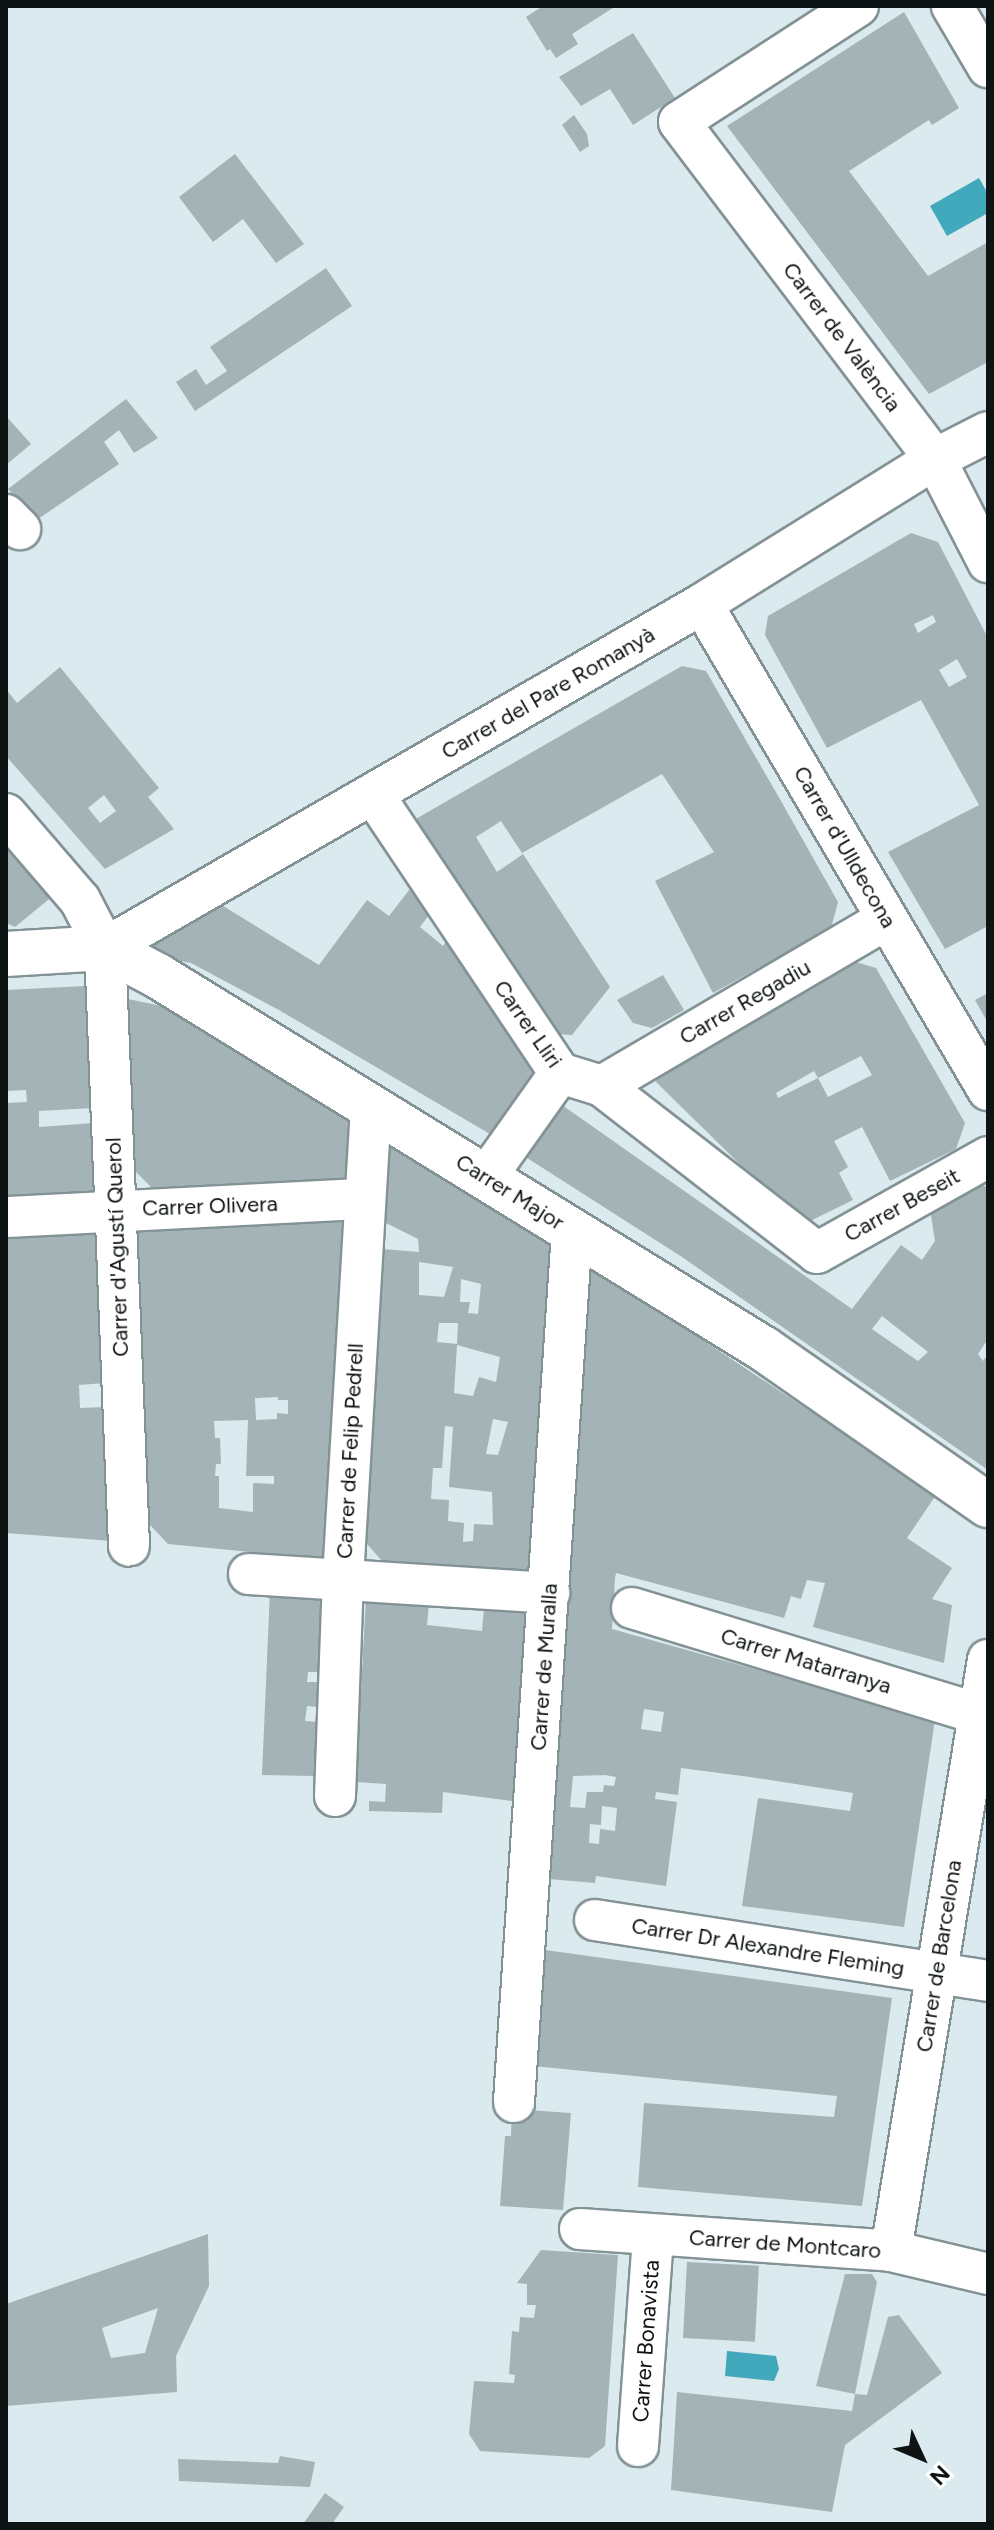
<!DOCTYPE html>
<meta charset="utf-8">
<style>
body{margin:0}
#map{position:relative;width:994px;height:2530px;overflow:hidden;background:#daeaee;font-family:Figtree,sans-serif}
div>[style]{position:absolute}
.water>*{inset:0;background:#42a8bc}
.building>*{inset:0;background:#a3b3b6;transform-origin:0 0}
.roads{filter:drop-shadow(2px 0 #839295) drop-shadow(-2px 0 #839295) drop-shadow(0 2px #839295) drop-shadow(0 -2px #839295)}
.minor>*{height:40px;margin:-20px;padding:0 20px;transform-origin:20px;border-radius:20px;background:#fff}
.tertiary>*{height:44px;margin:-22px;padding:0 22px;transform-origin:22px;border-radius:22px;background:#fff}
span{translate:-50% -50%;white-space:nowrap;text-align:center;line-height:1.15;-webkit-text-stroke:6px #fff;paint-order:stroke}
.street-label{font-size:22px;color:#0e1314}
.frame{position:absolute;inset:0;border:8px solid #0e1314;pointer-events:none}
.north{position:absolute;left:882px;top:2418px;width:80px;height:80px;-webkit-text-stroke:6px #fff;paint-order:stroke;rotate:134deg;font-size:22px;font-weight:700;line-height:32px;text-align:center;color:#0e1314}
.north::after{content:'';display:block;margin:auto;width:28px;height:36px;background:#0e1314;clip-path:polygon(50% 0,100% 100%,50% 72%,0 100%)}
</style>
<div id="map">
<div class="water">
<div style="clip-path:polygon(979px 178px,988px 194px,988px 213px,947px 236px,930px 206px)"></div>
<div style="clip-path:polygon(727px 2351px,776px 2356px,779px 2369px,774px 2381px,725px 2376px)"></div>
</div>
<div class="building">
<div style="clip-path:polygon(543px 6px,616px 6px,572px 34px,578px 44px,556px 58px,550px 49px,547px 51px,526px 17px)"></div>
<div style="clip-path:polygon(904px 12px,959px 108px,932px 125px,929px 120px,849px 171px,928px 276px,988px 242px,988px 362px,929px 394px,727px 126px)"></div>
<div style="clip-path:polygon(633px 33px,675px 98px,633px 125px,610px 89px,581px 106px,559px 77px)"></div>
<div style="clip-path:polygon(574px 115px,587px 134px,589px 146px,580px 152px,562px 125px)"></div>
<div style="clip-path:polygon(235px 154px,304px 244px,276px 263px,243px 219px,213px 242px,179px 197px)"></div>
<div style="clip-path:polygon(326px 268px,352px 306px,195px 411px,176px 382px,196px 369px,206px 385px,227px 371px,210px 347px)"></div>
<div style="clip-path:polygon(126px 399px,158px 438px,134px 453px,119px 430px,104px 442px,119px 464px,38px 519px,8px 489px)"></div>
<div style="clip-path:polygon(6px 416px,31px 444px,6px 465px)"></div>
<div style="clip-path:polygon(evenodd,911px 533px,938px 542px,988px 638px,988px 926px,945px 949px,888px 852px,979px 805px,921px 700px,827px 748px,765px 635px,768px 616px,911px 533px,933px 615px,936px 622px,918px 633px,914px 624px,933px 615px,911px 533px,957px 659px,967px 677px,949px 687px,939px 670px,957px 659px)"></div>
<div style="clip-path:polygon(682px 666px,706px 671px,781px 801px,838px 902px,831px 928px,713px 993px,655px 881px,714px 852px,662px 774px,522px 853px,501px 821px,476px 837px,497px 872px,523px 854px,610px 987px,572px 1035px,556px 1034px,414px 820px)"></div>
<div style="clip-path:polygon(evenodd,60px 667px,159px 788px,148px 797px,174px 829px,105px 869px,6px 756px,6px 689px,17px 703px,60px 667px,104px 795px,116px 811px,100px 823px,88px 808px,104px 795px)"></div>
<div style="clip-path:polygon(6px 841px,54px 895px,15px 927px,6px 923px)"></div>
<div style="clip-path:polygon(413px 885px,432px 911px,420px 927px,443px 946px,449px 937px,538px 1069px,538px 1083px,495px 1137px,279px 1010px,191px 963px,147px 955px,146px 950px,212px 899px,319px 965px,367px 900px,389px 916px)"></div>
<div style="clip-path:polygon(evenodd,849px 960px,876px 968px,965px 1123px,956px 1149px,890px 1181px,862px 1127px,834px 1141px,848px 1167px,839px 1173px,853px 1200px,802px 1225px,656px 1082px,658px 1067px,849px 960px,861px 1056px,872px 1075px,828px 1097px,818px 1078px,861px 1056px,849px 960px,814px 1071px,818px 1078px,778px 1098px,776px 1093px,814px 1071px)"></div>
<div style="clip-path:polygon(663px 975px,684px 1010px,652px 1028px,633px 1023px,617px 1000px)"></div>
<div style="clip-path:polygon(85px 986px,93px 1108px,39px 1111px,39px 1127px,94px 1123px,97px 1193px,6px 1198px,6px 1103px,27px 1102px,26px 1090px,6px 1091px,6px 990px)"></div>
<div style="clip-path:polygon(988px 993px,988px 1023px,975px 1000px)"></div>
<div style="clip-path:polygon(128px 999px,176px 1009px,348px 1114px,346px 1181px,155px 1191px,135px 1171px)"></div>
<div style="clip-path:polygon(evenodd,562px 1105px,852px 1309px,901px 1245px,922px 1260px,935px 1241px,930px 1209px,980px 1185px,988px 1187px,988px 1339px,978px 1354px,983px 1361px,988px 1354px,988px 1470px,682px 1257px,524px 1156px,562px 1105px,882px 1316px,928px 1352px,918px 1361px,872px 1329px,882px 1316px)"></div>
<div style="clip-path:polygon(evenodd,394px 1143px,561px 1243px,542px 1576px,382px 1561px,367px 1544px,382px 1249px,419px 1252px,418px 1239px,384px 1222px,390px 1146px,394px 1143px,419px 1262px,453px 1267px,444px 1297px,419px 1295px,419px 1262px,394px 1143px,461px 1279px,481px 1284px,478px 1314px,468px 1313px,470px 1302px,460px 1302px,461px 1279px,394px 1143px,439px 1323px,458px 1323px,457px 1344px,437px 1342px,439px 1323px,394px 1143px,457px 1345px,500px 1357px,496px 1382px,479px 1377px,473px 1396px,454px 1393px,457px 1345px,394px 1143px,493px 1419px,508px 1422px,498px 1455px,486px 1454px,493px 1419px,394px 1143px,445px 1426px,453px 1427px,449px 1487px,492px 1492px,493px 1525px,474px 1524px,473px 1541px,463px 1542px,464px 1523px,448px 1521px,449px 1500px,431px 1499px,433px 1468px,442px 1468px,445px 1426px)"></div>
<div style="clip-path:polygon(evenodd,344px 1213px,325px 1559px,168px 1544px,149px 1524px,138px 1225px,344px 1213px,278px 1397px,278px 1400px,288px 1400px,288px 1414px,277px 1413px,277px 1419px,256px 1420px,255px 1398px,278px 1397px,344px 1213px,248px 1420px,246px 1476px,274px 1476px,274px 1484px,253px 1483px,253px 1512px,219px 1508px,219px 1476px,215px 1476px,216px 1464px,221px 1464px,220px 1438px,215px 1438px,214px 1421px,248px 1420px)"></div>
<div style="clip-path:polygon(99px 1227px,105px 1383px,79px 1385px,80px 1408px,106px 1407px,112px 1541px,6px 1533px,6px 1233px)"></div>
<div style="clip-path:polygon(evenodd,587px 1263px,936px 1495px,907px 1538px,952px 1568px,932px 1599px,952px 1605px,944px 1663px,813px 1627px,825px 1583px,807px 1580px,801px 1599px,791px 1596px,784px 1618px,616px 1573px,615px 1578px,612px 1629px,935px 1720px,904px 1927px,742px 1906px,758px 1798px,850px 1811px,853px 1793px,750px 1777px,681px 1768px,678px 1795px,656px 1792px,655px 1799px,677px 1802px,666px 1886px,596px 1876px,595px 1883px,549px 1879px,587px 1263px,644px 1709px,664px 1712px,661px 1732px,641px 1729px,644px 1709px,587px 1263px,605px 1775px,616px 1777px,614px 1786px,604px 1785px,603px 1792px,587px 1792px,585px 1808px,570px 1807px,573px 1776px,605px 1775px,587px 1263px,602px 1806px,617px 1808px,615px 1831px,600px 1829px,599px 1844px,589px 1843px,590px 1824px,601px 1825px,602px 1806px)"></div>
<div style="clip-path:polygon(270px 1590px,326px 1595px,320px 1672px,308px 1672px,307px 1682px,319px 1682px,318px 1707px,307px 1706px,305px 1721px,317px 1722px,314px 1776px,262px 1775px)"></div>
<div style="clip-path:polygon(366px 1598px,429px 1603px,427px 1625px,482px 1631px,484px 1608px,539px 1612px,528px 1803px,443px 1792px,442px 1813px,369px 1811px,369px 1801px,385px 1802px,386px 1784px,356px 1782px)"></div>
<div style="clip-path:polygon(545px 1950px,892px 1998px,862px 2206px,638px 2187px,644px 2103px,834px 2117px,837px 2096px,533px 2066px)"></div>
<div style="clip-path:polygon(512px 2109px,571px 2113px,563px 2210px,500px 2206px,505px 2136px,511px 2136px)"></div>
<div style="clip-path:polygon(evenodd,208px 2234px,209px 2286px,176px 2356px,177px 2392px,6px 2406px,6px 2304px,208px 2234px,158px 2308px,145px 2353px,111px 2358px,102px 2328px,158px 2308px)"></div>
<div style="clip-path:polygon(541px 2250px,618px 2255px,605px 2446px,589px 2458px,480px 2451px,469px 2434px,474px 2381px,514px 2383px,515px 2375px,509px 2374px,512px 2331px,519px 2332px,520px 2317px,534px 2318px,536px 2305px,527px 2305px,527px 2284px,517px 2283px)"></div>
<div style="left:687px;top:2262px;width:72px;height:76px;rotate:3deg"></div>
<div style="clip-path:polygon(845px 2274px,872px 2274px,877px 2282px,855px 2394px,867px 2395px,888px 2317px,899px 2315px,942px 2373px,845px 2445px,832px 2512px,671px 2490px,677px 2392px,852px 2411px,855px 2394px,816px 2386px)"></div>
<div style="clip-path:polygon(280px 2456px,315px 2462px,310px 2487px,179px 2481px,178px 2459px,278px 2463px)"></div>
<div style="clip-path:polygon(325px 2493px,344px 2507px,332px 2524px,303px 2524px)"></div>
</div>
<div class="roads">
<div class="minor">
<div style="left:858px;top:6px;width:213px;rotate:147.1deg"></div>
<div style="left:679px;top:122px;width:423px;rotate:52.8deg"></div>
<div style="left:935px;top:459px;width:116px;rotate:62.8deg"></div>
<div style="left:952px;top:6px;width:71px;rotate:59.5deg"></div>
<div style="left:6px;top:515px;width:20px;rotate:45deg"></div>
<div style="left:702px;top:604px;width:564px;rotate:59.52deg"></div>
<div style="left:373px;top:794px;width:336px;rotate:56.2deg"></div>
<div style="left:560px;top:1073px;width:44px;rotate:17.2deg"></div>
<div style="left:602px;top:1086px;width:272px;rotate:37.8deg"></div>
<div style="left:817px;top:1253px;width:196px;rotate:-29.3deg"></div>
<div style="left:6px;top:814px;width:113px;rotate:49.3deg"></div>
<div style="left:80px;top:900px;width:54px;rotate:62.5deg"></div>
<div style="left:105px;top:948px;width:598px;rotate:87.7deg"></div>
<div style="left:105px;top:948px;width:689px;rotate:-29.95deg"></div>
<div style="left:702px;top:604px;width:274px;rotate:-31.9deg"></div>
<div style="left:935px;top:459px;width:59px;rotate:-27deg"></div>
<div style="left:602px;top:1086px;width:330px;rotate:-30.4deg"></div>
<div style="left:486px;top:1177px;width:128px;rotate:-54.6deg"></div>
<div style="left:6px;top:1217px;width:359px;rotate:-2.9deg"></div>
<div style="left:249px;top:1574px;width:301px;rotate:3.6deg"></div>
<div style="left:632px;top:1608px;width:363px;rotate:17deg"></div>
<div style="left:335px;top:1796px;width:218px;rotate:-87.9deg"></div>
<div style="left:343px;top:1578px;width:472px;rotate:-86.6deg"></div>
<div style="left:595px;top:1920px;width:398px;rotate:8.8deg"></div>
<div style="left:514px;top:2102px;width:873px;rotate:-86.19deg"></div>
<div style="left:580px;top:2229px;width:312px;rotate:4deg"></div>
<div style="left:891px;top:2251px;width:100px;rotate:13.3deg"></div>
<div style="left:891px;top:2251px;width:599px;rotate:-80.68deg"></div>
<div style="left:638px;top:2446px;width:211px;rotate:-85.9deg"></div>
</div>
<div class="tertiary">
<div style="left:6px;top:954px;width:99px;rotate:-3.5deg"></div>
<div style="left:105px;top:948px;width:60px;rotate:27.8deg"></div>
<div style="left:158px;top:976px;width:712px;rotate:31.61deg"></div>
<div style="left:764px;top:1349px;width:273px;rotate:34.9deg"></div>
</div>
</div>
<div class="street-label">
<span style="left:842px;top:337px;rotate:53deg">Carrer de València</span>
<span style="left:548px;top:693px;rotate:-30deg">Carrer del Pare Romanyà</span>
<span style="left:845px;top:847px;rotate:60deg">Carrer d'Ulldecona</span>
<span style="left:745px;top:1002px;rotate:-30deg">Carrer Regadiu</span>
<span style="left:528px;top:1024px;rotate:55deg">Carrer Lliri</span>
<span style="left:510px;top:1192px;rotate:32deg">Carrer Major</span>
<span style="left:902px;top:1205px;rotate:-29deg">Carrer Beseit</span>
<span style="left:210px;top:1206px;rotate:-2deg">Carrer Olivera</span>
<span style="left:117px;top:1247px;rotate:-92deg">Carrer d'Agustí Querol</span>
<span style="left:350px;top:1451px;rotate:-87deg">Carrer de Felip Pedrell</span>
<span style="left:806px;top:1661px;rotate:17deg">Carrer Matarranya</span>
<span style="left:544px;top:1667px;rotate:-86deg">Carrer de Muralla</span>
<span style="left:768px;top:1947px;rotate:9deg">Carrer Dr Alexandre Fleming</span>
<span style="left:939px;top:1956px;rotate:-81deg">Carrer de Barcelona</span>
<span style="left:785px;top:2244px;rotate:4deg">Carrer de Montcaro</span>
<span style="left:646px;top:2341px;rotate:-86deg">Carrer Bonavista</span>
</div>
<div class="frame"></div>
<div class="north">N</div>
</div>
